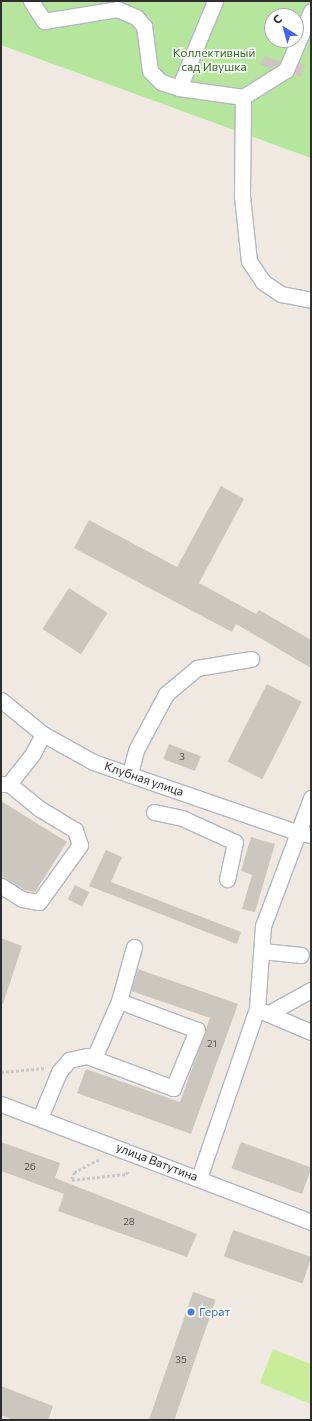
<!DOCTYPE html>
<meta charset="utf-8">
<style>
body{margin:0}
#map{position:relative;width:312px;height:1421px;overflow:hidden;background:#efe9e1;font-family:Commissioner,sans-serif}
div>[style]{position:absolute}
.green>*{inset:0;background:#b6e59e}
.pitch>*{inset:0;background:#c9ec9a}
.building>*{inset:0;background:#cbc7bf;transform-origin:0 0}
.path>*{height:2.5px;margin-top:-1.25px;transform-origin:0;background:repeating-linear-gradient(90deg,#c9c9c9 0 3px,transparent 0 5px)}
.roads{filter:drop-shadow(1px 0 #b4b7c1) drop-shadow(-1px 0 #b4b7c1) drop-shadow(0 1px #b4b7c1) drop-shadow(0 -1px #b4b7c1)}
.minor>*{height:15px;margin:-7.5px;padding:0 7.5px;transform-origin:7.5px;border-radius:7.5px;background:#fff}
.dots>*{width:11px;height:11px;translate:-50% -50%;box-sizing:border-box;border:2px solid #fff;border-radius:50%}
span{translate:-50% -50%;white-space:nowrap;text-align:center;line-height:1.15;-webkit-text-stroke:3px #fff;paint-order:stroke}
.number-label{font-size:10px;color:#555452}
.number-label span{-webkit-text-stroke-width:0}
.park-label{font-size:12px;color:#2c6e1b}
.street-label{font-size:12px;color:#2e2e2e}
.shop-label{font-size:12px;color:#366cbe}
.left{translate:0 -50%;text-align:left}
.frame{position:absolute;inset:0;border:2px solid #2e2e2e;pointer-events:none}
.north{position:absolute;left:264px;top:8px;width:40px;height:40px;box-sizing:border-box;background:#fff;border:1px solid #ababab;border-radius:50%;rotate:323deg;font-size:11px;font-weight:700;line-height:16px;text-align:center;color:#2e2e2e}
.north::after{content:'';display:block;margin:auto;width:14px;height:18px;background:#4264fb;clip-path:polygon(50% 0,100% 100%,50% 72%,0 100%)}
</style>
<div id="map">
<div class="green">
<div style="clip-path:polygon(evenodd,1px 1px,311px 1px,311px 158px,1px 45px,1px 1px,272px 16px,296px 16px,296px 40px,272px 40px,272px 16px)"></div>
</div>
<div class="pitch">
<div style="clip-path:polygon(273px 1349px,311px 1364px,311px 1404px,260px 1383px)"></div>
</div>
<div class="building">
<div style="clip-path:polygon(265px 55px,280px 62px,279px 64px,271px 69px,260px 64px)"></div>
<div style="clip-path:polygon(299px 63px,305px 65px,301px 77px,294px 74px)"></div>
<div style="clip-path:polygon(221px 486px,244px 499px,199px 583px,256px 614px,259px 610px,311px 640px,311px 668px,236px 624px,232px 632px,74px 548px,89px 520px,177px 567px)"></div>
<div style="left:69px;top:588px;width:46px;height:49px;rotate:33deg"></div>
<div style="left:267px;top:684px;width:39px;height:87px;rotate:27deg"></div>
<div style="left:169px;top:744px;width:34px;height:16px;rotate:21deg"></div>
<div style="clip-path:polygon(1px 801px,67px 842px,35px 892px,25px 890px,1px 876px)"></div>
<div style="clip-path:polygon(251px 837px,275px 844px,255px 912px,242px 909px,252px 875px,241px 871px)"></div>
<div style="clip-path:polygon(106px 850px,122px 857px,111px 882px,241px 932px,237px 944px,89px 886px)"></div>
<div style="left:75px;top:885px;width:16px;height:16px;rotate:27deg"></div>
<div style="clip-path:polygon(1px 938px,22px 946px,3px 1004px,1px 1003px)"></div>
<div style="clip-path:polygon(138px 969px,238px 1004px,191px 1134px,77px 1093px,86px 1069px,180px 1102px,210px 1018px,131px 991px)"></div>
<div style="clip-path:polygon(1px 1142px,60px 1163px,55px 1178px,197px 1234px,187px 1257px,58px 1211px,64px 1194px,1px 1171px)"></div>
<div style="left:241px;top:1142px;width:75px;height:28px;rotate:20deg"></div>
<div style="left:233px;top:1230px;width:83px;height:28px;rotate:19deg"></div>
<div style="left:193px;top:1292px;width:24px;height:136px;rotate:19deg"></div>
<div style="clip-path:polygon(1px 1386px,53px 1406px,48px 1420px,13px 1420px,1px 1415px)"></div>
</div>
<div class="path">
<div style="left:1px;top:1072px;width:45px;rotate:-5.1deg"></div>
<div style="left:99px;top:1160px;width:27px;rotate:153deg"></div>
<div style="left:75px;top:1172px;width:9px;rotate:111deg"></div>
<div style="left:72px;top:1180px;width:54px;rotate:-6.3deg"></div>
<div style="left:126px;top:1174px;width:5px;rotate:-53deg"></div>
</div>
<div class="roads">
<div class="minor">
<div style="left:31px;top:1px;width:24px;rotate:57deg"></div>
<div style="left:44px;top:21px;width:74px;rotate:-9.3deg"></div>
<div style="left:117px;top:9px;width:21px;rotate:23deg"></div>
<div style="left:136px;top:17px;width:12px;rotate:48deg"></div>
<div style="left:144px;top:26px;width:45px;rotate:82.4deg"></div>
<div style="left:150px;top:71px;width:16px;rotate:45deg"></div>
<div style="left:161px;top:82px;width:19px;rotate:18deg"></div>
<div style="left:179px;top:88px;width:65px;rotate:8deg"></div>
<div style="left:243px;top:97px;width:51px;rotate:-32.1deg"></div>
<div style="left:286px;top:70px;width:64px;rotate:-67deg"></div>
<div style="left:179px;top:88px;width:94px;rotate:-67.5deg"></div>
<div style="left:243px;top:97px;width:99px;rotate:90.6deg"></div>
<div style="left:242px;top:196px;width:65px;rotate:83.9deg"></div>
<div style="left:249px;top:261px;width:25px;rotate:56deg"></div>
<div style="left:263px;top:282px;width:22px;rotate:34deg"></div>
<div style="left:281px;top:294px;width:31px;rotate:11deg"></div>
<div style="left:1px;top:700px;width:54px;rotate:39deg"></div>
<div style="left:43px;top:734px;width:57px;rotate:29.2deg"></div>
<div style="left:93px;top:762px;width:218px;rotate:19deg"></div>
<div style="left:299px;top:833px;width:12px;rotate:9deg"></div>
<div style="left:130px;top:773px;width:24px;rotate:-75deg"></div>
<div style="left:136px;top:750px;width:64px;rotate:-61.8deg"></div>
<div style="left:166px;top:694px;width:40px;rotate:-40deg"></div>
<div style="left:197px;top:668px;width:55px;rotate:-9.5deg"></div>
<div style="left:1px;top:784px;width:8px"></div>
<div style="left:9px;top:784px;width:40px;rotate:39deg"></div>
<div style="left:40px;top:809px;width:41px;rotate:31deg"></div>
<div style="left:75px;top:830px;width:16px;rotate:72deg"></div>
<div style="left:80px;top:845px;width:70px;rotate:125.7deg"></div>
<div style="left:39px;top:902px;width:17px;rotate:-170deg"></div>
<div style="left:22px;top:899px;width:25px;rotate:-148deg"></div>
<div style="left:9px;top:784px;width:39px;rotate:-52deg"></div>
<div style="left:33px;top:753px;width:21px;rotate:-62deg"></div>
<div style="left:154px;top:812px;width:29px;rotate:12deg"></div>
<div style="left:182px;top:818px;width:58px;rotate:24.4deg"></div>
<div style="left:235px;top:842px;width:38px;rotate:102deg"></div>
<div style="left:262px;top:951px;width:39px;rotate:6deg"></div>
<div style="left:257px;top:1009px;width:59px;rotate:23.1deg"></div>
<div style="left:269px;top:1013px;width:48px;rotate:-28.7deg"></div>
<div style="left:94px;top:1058px;width:62px;rotate:-66.3deg"></div>
<div style="left:119px;top:1001px;width:56px;rotate:-74.5deg"></div>
<div style="left:1px;top:1104px;width:332px;rotate:20.8deg"></div>
<div style="left:40px;top:1118px;width:50px;rotate:-67.6deg"></div>
<div style="left:59px;top:1072px;width:16px;rotate:-50deg"></div>
<div style="left:69px;top:1060px;width:18px;rotate:-13deg"></div>
<div style="left:87px;top:1056px;width:92px;rotate:20.4deg"></div>
<div style="left:173px;top:1088px;width:63px;rotate:-67.5deg"></div>
<div style="left:197px;top:1030px;width:83px;rotate:-159.6deg"></div>
<div style="left:199px;top:1178px;width:179px;rotate:-71.1deg"></div>
<div style="left:257px;top:1009px;width:83px;rotate:-85.9deg"></div>
<div style="left:263px;top:926px;width:137px;rotate:-69.4deg"></div>
</div>
</div>
<div class="dots">
<div style="left:191px;top:1312px;background:#3f7fe0"></div>
</div>
<div class="number-label">
<span style="left:182px;top:757px">3</span>
<span style="left:212px;top:1044px">21</span>
<span style="left:30px;top:1167px">26</span>
<span style="left:129px;top:1222px">28</span>
<span style="left:181px;top:1360px">35</span>
</div>
<div class="park-label">
<span style="left:214px;top:60px">Коллективный<br>сад Ивушка</span>
</div>
<div class="street-label">
<span style="left:144px;top:779px;rotate:19deg">Клубная улица</span>
<span style="left:157px;top:1162px;rotate:21deg">улица Ватутина</span>
</div>
<div class="shop-label">
<span class="left" style="left:199px;top:1312px">Герат</span>
</div>
<div class="frame"></div>
<div class="north">С</div>
</div>
